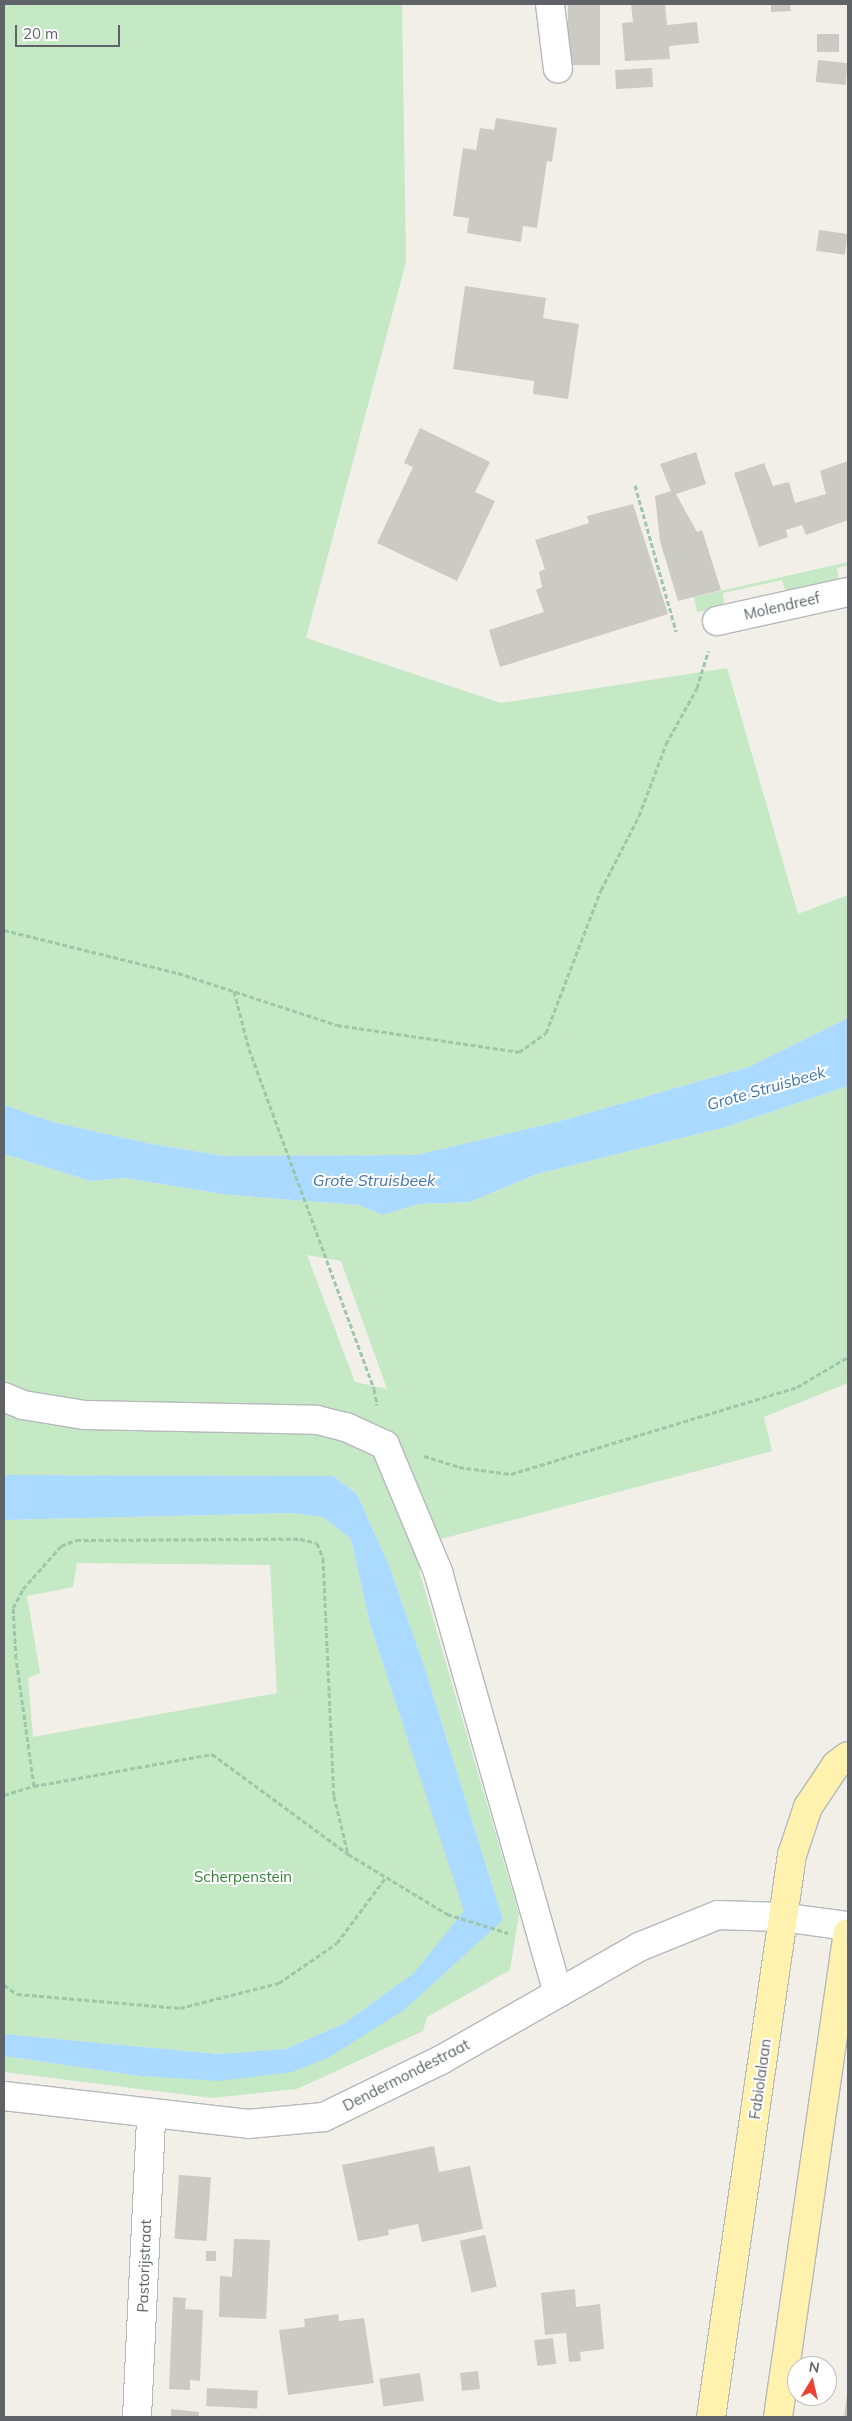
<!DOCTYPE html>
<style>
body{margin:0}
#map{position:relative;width:852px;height:2421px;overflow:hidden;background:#f1efe8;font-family:Mulish,sans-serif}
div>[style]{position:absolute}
.green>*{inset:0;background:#c5e8c5}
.water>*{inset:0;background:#aadaff}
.building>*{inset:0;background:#cccac5;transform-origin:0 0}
.path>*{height:3px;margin-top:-1.5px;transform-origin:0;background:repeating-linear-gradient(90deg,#9cc7a9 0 5px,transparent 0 7.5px)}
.roads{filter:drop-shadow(1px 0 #b5b8bc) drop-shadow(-1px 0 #b5b8bc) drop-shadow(0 1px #b5b8bc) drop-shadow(0 -1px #b5b8bc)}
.minor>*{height:28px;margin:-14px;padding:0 14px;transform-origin:14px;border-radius:14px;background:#fff}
.major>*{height:28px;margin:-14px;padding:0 14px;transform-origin:14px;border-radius:14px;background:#fff2af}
span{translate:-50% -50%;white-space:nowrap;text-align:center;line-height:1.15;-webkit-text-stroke:4px #fff;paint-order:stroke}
.street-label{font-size:15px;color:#5f6368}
.park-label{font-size:15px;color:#348238}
.water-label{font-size:16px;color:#4174aa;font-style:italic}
.frame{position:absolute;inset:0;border:5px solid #5f6368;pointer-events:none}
.north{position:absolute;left:787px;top:2356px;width:50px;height:50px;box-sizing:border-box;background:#fff;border:1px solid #bfc1c3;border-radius:50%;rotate:9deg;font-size:14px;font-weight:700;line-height:20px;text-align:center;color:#5f6368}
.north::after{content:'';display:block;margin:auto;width:18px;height:22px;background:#ea4335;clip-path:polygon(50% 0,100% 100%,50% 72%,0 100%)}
.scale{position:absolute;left:15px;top:25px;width:105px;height:22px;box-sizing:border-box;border:2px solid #5f6368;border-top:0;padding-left:6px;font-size:15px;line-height:18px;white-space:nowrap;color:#5f6368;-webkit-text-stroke:4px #fff;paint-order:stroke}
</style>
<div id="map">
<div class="green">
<div style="clip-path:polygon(4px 4px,402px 4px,406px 262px,306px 638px,501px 703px,727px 668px,798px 914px,848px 895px,848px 1018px,749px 1067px,557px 1122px,416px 1155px,225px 1156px,147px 1143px,53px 1122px,4px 1105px)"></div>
<div style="clip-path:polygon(848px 562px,848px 565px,837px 568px,839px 582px,786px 593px,782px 580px,723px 593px,724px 606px,697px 612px,694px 597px)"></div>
<div style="clip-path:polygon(evenodd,848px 1086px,848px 1383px,764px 1417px,772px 1451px,441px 1539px,419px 1570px,519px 1914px,510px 1970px,427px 2017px,423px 2031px,297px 2089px,212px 2098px,4px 2072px,4px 2056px,140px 2076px,292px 2072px,503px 1920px,424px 1666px,390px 1568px,357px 1494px,333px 1476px,4px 1475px,4px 1154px,91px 1181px,125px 1178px,229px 1195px,359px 1205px,383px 1215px,419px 1204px,470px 1202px,537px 1174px,726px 1127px,848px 1086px,307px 1255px,341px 1261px,387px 1389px,355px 1382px,307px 1255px)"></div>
<div style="clip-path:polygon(evenodd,292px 1513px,323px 1517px,351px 1539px,370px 1624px,465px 1911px,414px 1973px,345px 2023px,286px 2049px,218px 2054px,4px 2034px,4px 1520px,292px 1513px,77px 1563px,270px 1565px,277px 1693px,33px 1737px,28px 1678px,40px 1673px,27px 1596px,73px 1587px,77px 1563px)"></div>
</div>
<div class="water">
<div style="clip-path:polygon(848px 1018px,848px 1086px,726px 1127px,537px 1174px,470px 1202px,419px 1204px,383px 1215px,359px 1205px,229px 1195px,125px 1178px,91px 1181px,4px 1154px,4px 1105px,53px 1122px,147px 1143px,225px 1156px,416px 1155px,557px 1122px,749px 1067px)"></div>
<div style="clip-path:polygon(4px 1475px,333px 1476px,357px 1494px,390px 1568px,424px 1666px,503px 1920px,404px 2010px,328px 2058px,292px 2072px,219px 2081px,140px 2076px,4px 2056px,4px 2034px,218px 2054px,286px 2049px,345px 2023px,414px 1973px,464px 1911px,370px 1624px,351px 1539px,323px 1517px,292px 1513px,4px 1520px)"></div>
</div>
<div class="building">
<div style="left:568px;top:4px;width:32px;height:61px"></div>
<div style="clip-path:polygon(631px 4px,665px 4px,667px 25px,697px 22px,699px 43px,669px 46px,670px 59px,625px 61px,622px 23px,633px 22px)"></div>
<div style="clip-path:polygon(771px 4px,790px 4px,791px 11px,771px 12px)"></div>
<div style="left:817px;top:34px;width:22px;height:18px"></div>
<div style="left:818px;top:60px;width:30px;height:22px;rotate:6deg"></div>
<div style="left:652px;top:68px;width:19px;height:37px;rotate:87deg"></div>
<div style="clip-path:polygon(496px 118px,557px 128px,552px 162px,547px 161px,537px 228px,523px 226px,521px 242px,467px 233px,469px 218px,453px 216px,463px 148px,476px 150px,480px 128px,494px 130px)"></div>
<div style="left:819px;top:230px;width:29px;height:21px;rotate:8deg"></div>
<div style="clip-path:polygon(465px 286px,546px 298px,543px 318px,579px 324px,568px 399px,533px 394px,534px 381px,453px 369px)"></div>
<div style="clip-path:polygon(420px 428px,490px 462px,475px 492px,495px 501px,457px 581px,377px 543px,413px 467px,404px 463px)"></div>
<div style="clip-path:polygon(696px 452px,706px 484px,676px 494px,697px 532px,702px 530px,721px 590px,678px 601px,660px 541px,655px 496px,671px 491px,660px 464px)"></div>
<div style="clip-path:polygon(848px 461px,848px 520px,806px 535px,802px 525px,786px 530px,788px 537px,759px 547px,734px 473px,764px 463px,773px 486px,789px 482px,795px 503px,826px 494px,820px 471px)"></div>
<div style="clip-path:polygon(633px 504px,668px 614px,500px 667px,489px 630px,544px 612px,536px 590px,542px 587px,539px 572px,545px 569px,535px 540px,589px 523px,587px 516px)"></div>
<div style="clip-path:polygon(434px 2146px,439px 2172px,470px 2166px,483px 2229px,422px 2242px,418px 2224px,388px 2230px,389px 2235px,358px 2241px,342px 2165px)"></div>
<div style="left:179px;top:2175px;width:32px;height:64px;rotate:4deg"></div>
<div style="left:485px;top:2235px;width:53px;height:26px;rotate:77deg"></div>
<div style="clip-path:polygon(234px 2239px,270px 2240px,266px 2319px,219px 2317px,220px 2276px,232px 2277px)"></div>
<div style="left:206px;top:2251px;width:10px;height:10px"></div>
<div style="clip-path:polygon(575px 2289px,576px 2307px,600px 2304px,604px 2349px,580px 2352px,581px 2361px,569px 2362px,566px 2333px,545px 2335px,541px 2293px)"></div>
<div style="clip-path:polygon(173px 2297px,186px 2298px,185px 2309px,203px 2310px,200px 2381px,190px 2380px,190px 2390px,169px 2389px)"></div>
<div style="clip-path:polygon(338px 2314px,339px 2321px,364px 2318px,374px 2383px,288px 2395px,279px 2330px,305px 2327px,304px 2319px)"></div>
<div style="left:553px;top:2338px;width:26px;height:19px;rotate:83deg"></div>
<div style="left:478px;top:2371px;width:18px;height:18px;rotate:84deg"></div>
<div style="left:420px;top:2373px;width:28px;height:41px;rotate:82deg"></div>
<div style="left:207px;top:2388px;width:51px;height:18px;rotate:3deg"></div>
<div style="clip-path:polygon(848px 2393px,848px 2417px,844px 2417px,847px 2393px)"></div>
<div style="clip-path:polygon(171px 2409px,199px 2412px,199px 2417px,171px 2417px)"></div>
</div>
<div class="path">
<div style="left:635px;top:485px;width:152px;rotate:74.3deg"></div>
<div style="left:4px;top:930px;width:179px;rotate:13.9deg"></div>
<div style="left:178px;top:973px;width:167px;rotate:18.1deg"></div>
<div style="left:337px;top:1025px;width:184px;rotate:8.4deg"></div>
<div style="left:519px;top:1052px;width:33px;rotate:-35deg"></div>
<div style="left:546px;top:1033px;width:153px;rotate:-69deg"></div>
<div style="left:601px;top:890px;width:83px;rotate:-62.8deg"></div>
<div style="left:639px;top:816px;width:77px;rotate:-69.4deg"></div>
<div style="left:666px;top:744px;width:64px;rotate:-61deg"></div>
<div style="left:697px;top:688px;width:39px;rotate:-73deg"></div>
<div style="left:234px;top:991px;width:60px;rotate:75.5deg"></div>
<div style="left:249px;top:1049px;width:362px;rotate:69.8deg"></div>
<div style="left:374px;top:1389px;width:16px;rotate:79deg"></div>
<div style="left:424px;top:1456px;width:37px;rotate:17deg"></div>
<div style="left:459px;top:1467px;width:52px;rotate:7.7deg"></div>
<div style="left:511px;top:1474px;width:299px;rotate:-16.9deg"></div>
<div style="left:797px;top:1387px;width:59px;rotate:-30.5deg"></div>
<div style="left:34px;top:1786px;width:129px;rotate:-98deg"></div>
<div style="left:16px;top:1658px;width:50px;rotate:-93.4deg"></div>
<div style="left:13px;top:1608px;width:21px;rotate:-62deg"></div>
<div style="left:23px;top:1589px;width:57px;rotate:-48.5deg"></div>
<div style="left:61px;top:1546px;width:16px;rotate:-22deg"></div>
<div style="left:76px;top:1540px;width:224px;rotate:-0.3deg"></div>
<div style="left:300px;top:1539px;width:17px;rotate:13deg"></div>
<div style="left:317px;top:1543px;width:16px;rotate:68deg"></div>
<div style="left:323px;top:1558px;width:238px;rotate:87.4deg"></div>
<div style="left:334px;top:1796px;width:60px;rotate:76.4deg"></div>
<div style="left:4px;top:1795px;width:31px;rotate:-17deg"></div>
<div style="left:34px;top:1786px;width:181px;rotate:-10.2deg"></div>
<div style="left:212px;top:1754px;width:169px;rotate:36.3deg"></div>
<div style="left:348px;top:1854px;width:116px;rotate:31.2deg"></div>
<div style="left:447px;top:1914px;width:64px;rotate:17.3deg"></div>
<div style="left:4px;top:1985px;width:16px;rotate:35deg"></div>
<div style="left:17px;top:1994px;width:164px;rotate:4.9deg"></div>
<div style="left:180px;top:2008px;width:102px;rotate:-14.2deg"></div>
<div style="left:279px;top:1983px;width:70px;rotate:-34.6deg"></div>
<div style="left:337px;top:1943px;width:82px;rotate:-53.4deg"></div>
</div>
<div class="roads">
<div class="minor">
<div style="left:550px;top:4px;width:65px;rotate:83deg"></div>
<div style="left:717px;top:621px;width:134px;rotate:-12.5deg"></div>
<div style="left:4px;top:1397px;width:21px;rotate:23deg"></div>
<div style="left:23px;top:1405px;width:63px;rotate:9.2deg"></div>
<div style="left:85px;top:1415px;width:232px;rotate:1.2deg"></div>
<div style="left:317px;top:1420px;width:30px;rotate:14deg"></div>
<div style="left:346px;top:1427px;width:43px;rotate:24.8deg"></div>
<div style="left:385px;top:1445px;width:138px;rotate:67.3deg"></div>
<div style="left:438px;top:1572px;width:438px;rotate:74.1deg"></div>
<div style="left:4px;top:2096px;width:246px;rotate:6.5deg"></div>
<div style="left:248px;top:2124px;width:76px;rotate:-5.3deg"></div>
<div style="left:324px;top:2117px;width:130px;rotate:-26deg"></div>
<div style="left:441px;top:2060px;width:228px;rotate:-29.7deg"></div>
<div style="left:639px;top:1947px;width:85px;rotate:-22.1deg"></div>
<div style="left:718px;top:1915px;width:63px;rotate:1.8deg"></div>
<div style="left:781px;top:1917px;width:68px;rotate:7.7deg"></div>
<div style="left:137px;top:2417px;width:302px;rotate:-87.3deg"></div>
</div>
<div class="major">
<div style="left:711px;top:2417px;width:568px;rotate:-81.8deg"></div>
<div style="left:792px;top:1855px;width:51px;rotate:-71.6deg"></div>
<div style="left:808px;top:1807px;width:50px;rotate:-56.3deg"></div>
<div style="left:836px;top:1765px;width:15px;rotate:-37deg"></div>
<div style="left:778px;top:2417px;width:489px;rotate:-81.8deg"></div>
</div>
</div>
<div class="street-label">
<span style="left:782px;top:606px;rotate:-13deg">Molendreef</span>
<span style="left:406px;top:2075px;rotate:-27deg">Dendermondestraat</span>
<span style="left:760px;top:2079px;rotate:-82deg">Fabiolalaan</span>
<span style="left:144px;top:2266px;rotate:-88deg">Pastorijstraat</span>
</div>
<div class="park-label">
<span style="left:243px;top:1877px">Scherpenstein</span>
</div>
<div class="water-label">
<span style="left:766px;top:1088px;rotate:-16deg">Grote Struisbeek</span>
<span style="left:374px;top:1180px">Grote Struisbeek</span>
</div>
<div class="frame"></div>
<div class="north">N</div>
<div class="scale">20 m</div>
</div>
